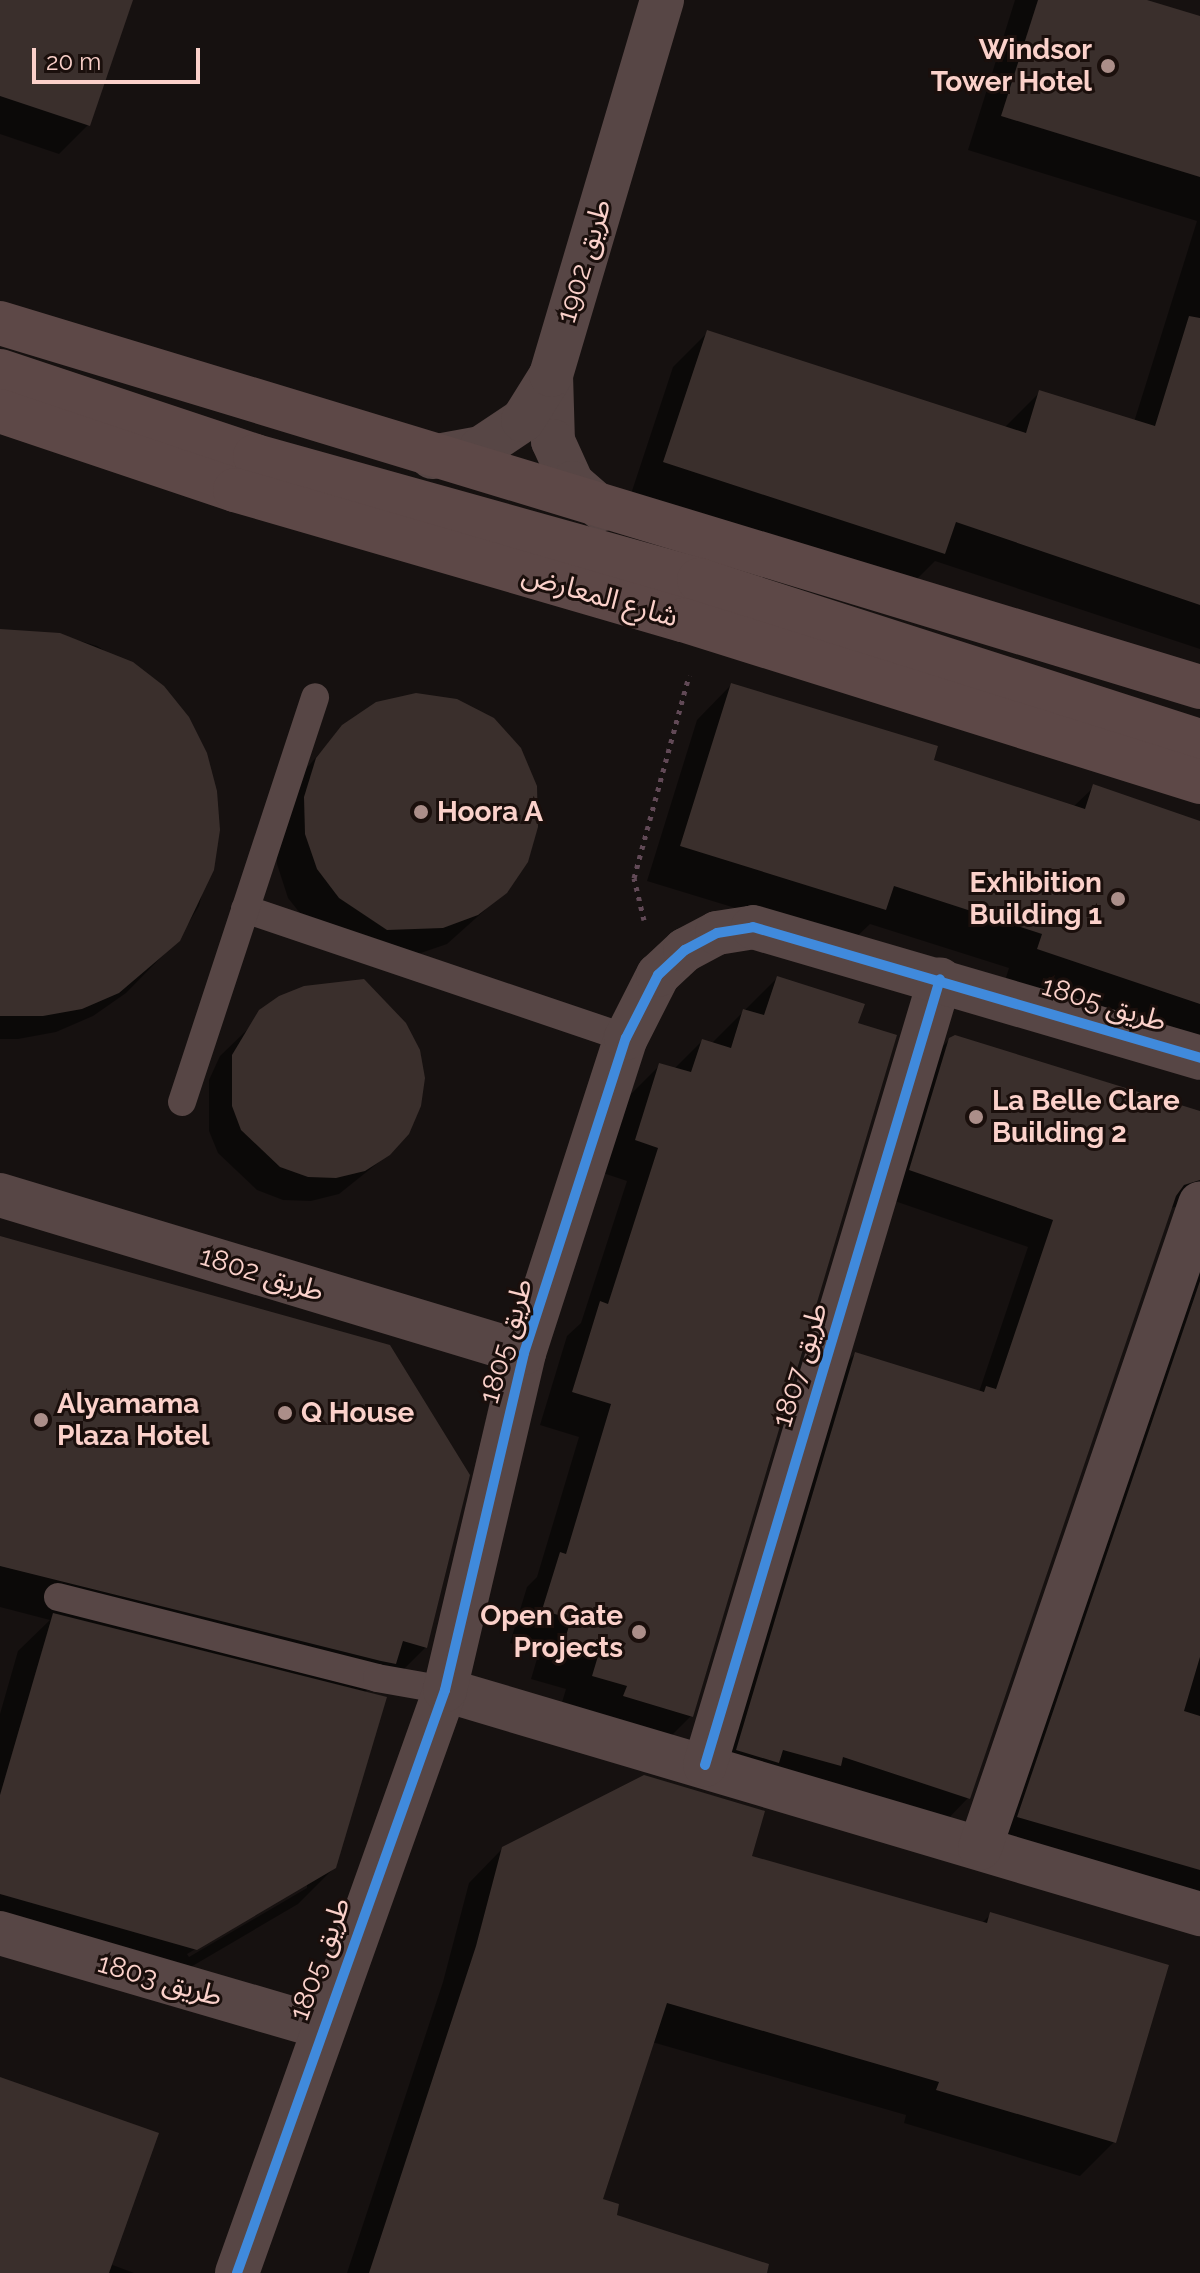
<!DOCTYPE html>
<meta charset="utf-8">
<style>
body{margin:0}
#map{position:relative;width:1200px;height:2273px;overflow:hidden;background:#161110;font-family:Raleway,"Noto Sans Arabic",sans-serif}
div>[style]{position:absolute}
.shadow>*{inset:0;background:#0007}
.building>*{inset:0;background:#3a2f2c}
.path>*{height:5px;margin-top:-2.5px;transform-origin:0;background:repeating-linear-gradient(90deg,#614956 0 4px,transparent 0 10px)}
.lane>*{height:28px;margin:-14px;padding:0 14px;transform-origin:14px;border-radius:14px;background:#574645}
.street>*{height:44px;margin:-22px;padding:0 22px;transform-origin:22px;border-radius:22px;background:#574645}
.secondary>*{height:44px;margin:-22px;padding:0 22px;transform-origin:22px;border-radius:22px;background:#5d4847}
.cycleway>*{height:10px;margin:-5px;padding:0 5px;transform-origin:5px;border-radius:5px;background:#408adc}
.dots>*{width:22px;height:22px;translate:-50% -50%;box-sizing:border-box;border:4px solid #1a0f0c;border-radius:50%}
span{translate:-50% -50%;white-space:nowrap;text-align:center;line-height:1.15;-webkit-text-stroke:6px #1a0f0c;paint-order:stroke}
.poi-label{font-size:28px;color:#fbd1ca;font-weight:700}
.right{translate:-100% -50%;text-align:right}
.left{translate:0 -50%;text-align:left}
.street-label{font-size:28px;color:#fbd1ca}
.scale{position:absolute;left:32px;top:48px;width:168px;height:36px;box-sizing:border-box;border:4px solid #fbd1ca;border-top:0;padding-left:10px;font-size:24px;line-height:28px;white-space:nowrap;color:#fbd1ca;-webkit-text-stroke:6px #1a0f0c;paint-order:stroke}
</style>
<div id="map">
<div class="shadow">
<div style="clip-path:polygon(0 0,131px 0,88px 125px,59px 154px,0 134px)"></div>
<div style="clip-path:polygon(1015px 0,1140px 0,1200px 19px,1200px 649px,935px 561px,909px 587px,630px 497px,673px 367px,708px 332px,1004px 428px,1039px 393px,1134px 422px,1197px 221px,968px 150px)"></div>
<div style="clip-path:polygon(0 635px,60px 635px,97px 646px,162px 688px,218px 830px,199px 906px,178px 940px,126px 993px,93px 1016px,56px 1032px,18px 1039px,0 1039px)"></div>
<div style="clip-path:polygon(731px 685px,931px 761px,1073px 807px,1094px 787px,1200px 823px,1200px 1049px,1004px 984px,1009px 968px,870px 924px,850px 943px,647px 881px,697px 720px)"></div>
<div style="clip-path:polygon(343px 727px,505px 892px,447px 944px,412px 956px,311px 927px,288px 898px,277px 864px,276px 827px,288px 789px)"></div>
<div style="clip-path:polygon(777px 978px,856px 1025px,691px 1716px,658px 1749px,560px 1709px,566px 1689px,531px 1679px,539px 1652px,510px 1643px,527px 1587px,537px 1577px,579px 1437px,540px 1425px,567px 1336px,581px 1323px,627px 1181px,603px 1173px,627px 1098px,660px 1065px,674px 1069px,702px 1041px,711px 1044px)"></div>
<div style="clip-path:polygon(280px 998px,389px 1154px,339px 1194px,311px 1201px,283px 1200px,257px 1190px,218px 1153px,209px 1131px,209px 1080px,220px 1056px)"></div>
<div style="clip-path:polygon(950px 1039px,1200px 1113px,1200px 1907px,992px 1844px,1180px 1206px,1170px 1208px,968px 1798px,942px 1825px,710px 1777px,828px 1381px,855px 1354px,979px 1392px,1028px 1247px,883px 1197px,922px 1067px)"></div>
<div style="clip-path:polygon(evenodd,0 1238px,426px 1647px,394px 1679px,382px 1676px,364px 1693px,335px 1867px,298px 1904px,160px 1985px,0 1939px,0 1714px,18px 1651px,50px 1620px,0 1607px,0 1238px,307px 1883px,307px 1888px,189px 1957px,187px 1954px,307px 1883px)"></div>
<div style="clip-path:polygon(503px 1848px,749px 1858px,982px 1923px,991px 1914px,1114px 2142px,1080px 2176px,904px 2123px,906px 2115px,652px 2042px,600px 2200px,615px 2216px,742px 2273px,347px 2273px,443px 1982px,469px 1883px)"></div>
<div style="clip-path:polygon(0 2079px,110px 2264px,134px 2273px,0 2273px)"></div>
</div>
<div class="building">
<div style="clip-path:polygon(0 0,133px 0,90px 126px,0 96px)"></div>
<div style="clip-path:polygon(1038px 0,1147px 0,1200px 16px,1200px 177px,1001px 116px)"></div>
<div style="clip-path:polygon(1189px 316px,1200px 318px,1200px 605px,956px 522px,945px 554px,663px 462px,707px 330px,1026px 433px,1039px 390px,1155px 426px)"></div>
<div style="clip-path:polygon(0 629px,60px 633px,133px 662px,164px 686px,189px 717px,207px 753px,217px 791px,220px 830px,214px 870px,180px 941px,119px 993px,82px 1009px,43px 1016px,0 1016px)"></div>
<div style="clip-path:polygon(731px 683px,938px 746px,934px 760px,1085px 809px,1093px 784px,1200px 821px,1200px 1004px,1037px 949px,1042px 934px,894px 886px,886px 910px,680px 846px)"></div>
<div style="clip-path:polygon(416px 693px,457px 699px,494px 718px,521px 748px,537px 786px,538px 827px,528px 862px,507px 893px,478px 915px,443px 928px,387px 930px,339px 898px,317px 869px,305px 834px,304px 797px,316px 758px,342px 725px,376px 702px)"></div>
<div style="clip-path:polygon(777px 976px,865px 1004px,858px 1023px,897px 1035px,693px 1717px,623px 1696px,627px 1686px,592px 1676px,598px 1656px,563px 1646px,571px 1619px,542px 1610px,560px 1552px,566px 1554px,611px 1404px,572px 1392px,600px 1301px,608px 1304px,658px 1148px,635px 1140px,659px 1063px,691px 1072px,702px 1039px,731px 1048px,743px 1009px,764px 1015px)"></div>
<div style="clip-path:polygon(364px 979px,406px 1023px,420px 1050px,425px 1078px,421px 1106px,409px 1134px,390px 1155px,365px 1171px,336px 1178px,308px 1177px,280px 1167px,241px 1130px,232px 1106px,232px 1055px,259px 1010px,279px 996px,304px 986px)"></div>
<div style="clip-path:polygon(955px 1035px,1200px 1111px,1200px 1180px,1184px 1185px,1176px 1196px,970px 1799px,843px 1757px,841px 1766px,783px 1750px,779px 1763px,736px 1750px,855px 1352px,984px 1392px,986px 1386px,996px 1389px,1053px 1220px,909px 1170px,949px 1038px)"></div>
<div style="clip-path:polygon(0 1236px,390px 1345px,470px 1475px,427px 1648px,403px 1641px,396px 1664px,381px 1661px,0 1566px)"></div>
<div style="clip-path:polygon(1200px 1281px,1200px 1657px,1184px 1711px,1200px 1716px,1200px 1870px,1017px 1817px)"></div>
<div style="clip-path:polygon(53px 1613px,387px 1697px,336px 1868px,197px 1950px,0 1894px,0 1795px)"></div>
<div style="clip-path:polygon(644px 1775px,765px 1811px,752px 1856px,987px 1923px,990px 1912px,1169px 1965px,1116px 2143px,936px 2090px,939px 2082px,667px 2003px,603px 2199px,619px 2204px,617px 2215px,769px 2264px,767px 2273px,369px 2273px,476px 1946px,502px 1847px)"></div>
<div style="clip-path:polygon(0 2077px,159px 2133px,109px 2273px,0 2273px)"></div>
</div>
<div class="path">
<div style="left:644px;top:920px;width:43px;rotate:-103.4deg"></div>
<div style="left:634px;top:878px;width:210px;rotate:-74.8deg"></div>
</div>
<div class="lane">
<div style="left:245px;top:909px;width:402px;rotate:18.7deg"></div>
<div style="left:182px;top:1102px;width:426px;rotate:-71.8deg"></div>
<div style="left:58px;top:1597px;width:329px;rotate:14.2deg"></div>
<div style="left:377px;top:1678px;width:69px;rotate:10deg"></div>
</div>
<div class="street">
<div style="left:551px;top:375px;width:66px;rotate:88.3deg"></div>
<div style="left:553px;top:441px;width:46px;rotate:65.7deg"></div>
<div style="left:572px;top:483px;width:40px;rotate:41deg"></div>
<div style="left:432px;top:457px;width:50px;rotate:-10.4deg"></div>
<div style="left:481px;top:448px;width:50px;rotate:-33.7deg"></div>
<div style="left:523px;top:420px;width:53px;rotate:-58.1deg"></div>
<div style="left:551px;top:375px;width:391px;rotate:-73.5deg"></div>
<div style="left:0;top:1195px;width:547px;rotate:16.78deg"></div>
<div style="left:445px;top:1690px;width:788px;rotate:16.53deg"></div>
<div style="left:705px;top:1765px;width:820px;rotate:-73.35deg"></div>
<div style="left:980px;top:1848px;width:681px;rotate:-71.14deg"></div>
<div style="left:0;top:1933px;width:334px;rotate:16.3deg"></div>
<div style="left:237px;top:2273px;width:619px;rotate:-70.36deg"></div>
<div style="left:445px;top:1690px;width:346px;rotate:-76.8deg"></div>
<div style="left:524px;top:1353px;width:331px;rotate:-72.1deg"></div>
<div style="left:626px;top:1038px;width:71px;rotate:-63.1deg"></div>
<div style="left:658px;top:975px;width:37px;rotate:-43deg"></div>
<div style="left:685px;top:950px;width:36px;rotate:-28deg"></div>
<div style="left:717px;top:933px;width:36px;rotate:-9deg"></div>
<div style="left:753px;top:927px;width:466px;rotate:16.3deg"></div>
</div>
<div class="secondary">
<div style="left:0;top:323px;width:1254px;rotate:16.87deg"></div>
<div style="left:0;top:371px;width:269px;rotate:18.4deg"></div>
<div style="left:255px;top:456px;width:461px;rotate:15.6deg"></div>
<div style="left:699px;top:580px;width:526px;rotate:17.82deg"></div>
<div style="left:0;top:411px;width:248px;rotate:18.6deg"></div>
<div style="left:235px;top:490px;width:466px;rotate:16.2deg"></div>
<div style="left:683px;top:620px;width:542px;rotate:17.4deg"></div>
</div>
<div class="cycleway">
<div style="left:705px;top:1765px;width:820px;rotate:-73.35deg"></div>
<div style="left:237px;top:2273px;width:619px;rotate:-70.36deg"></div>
<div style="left:445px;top:1690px;width:346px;rotate:-76.8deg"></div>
<div style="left:524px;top:1353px;width:331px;rotate:-72.1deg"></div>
<div style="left:626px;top:1038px;width:71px;rotate:-63.1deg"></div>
<div style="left:658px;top:975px;width:37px;rotate:-43deg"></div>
<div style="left:685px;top:950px;width:36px;rotate:-28deg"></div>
<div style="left:717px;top:933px;width:36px;rotate:-9deg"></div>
<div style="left:753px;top:927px;width:466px;rotate:16.3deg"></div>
</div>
<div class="dots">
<div style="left:1108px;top:66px;background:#ab8e89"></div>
<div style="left:421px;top:812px;background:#ab8e89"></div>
<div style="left:1118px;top:899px;background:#ab8e89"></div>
<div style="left:976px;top:1117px;background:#ab8e89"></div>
<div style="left:285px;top:1413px;background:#ab8e89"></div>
<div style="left:41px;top:1420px;background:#ab8e89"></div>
<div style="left:639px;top:1632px;background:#ab8e89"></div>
</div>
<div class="poi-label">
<span class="right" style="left:1092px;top:66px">Windsor<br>Tower Hotel</span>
<span class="left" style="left:437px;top:812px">Hoora A</span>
<span class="right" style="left:1102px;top:899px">Exhibition<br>Building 1</span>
<span class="left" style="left:992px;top:1117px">La Belle Clare<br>Building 2</span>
<span class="left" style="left:57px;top:1420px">Alyamama<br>Plaza Hotel</span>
<span class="left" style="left:301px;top:1413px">Q House</span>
<span class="right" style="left:623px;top:1632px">Open Gate<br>Projects</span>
</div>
<div class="street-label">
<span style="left:584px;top:261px;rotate:-73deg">طريق 1902</span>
<span style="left:600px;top:596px;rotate:16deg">شارع المعارض</span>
<span style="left:1104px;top:1004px;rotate:17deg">طريق 1805</span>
<span style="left:262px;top:1274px;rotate:17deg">طريق 1802</span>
<span style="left:506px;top:1341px;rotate:-74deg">طريق 1805</span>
<span style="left:800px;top:1365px;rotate:-73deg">طريق 1807</span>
<span style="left:320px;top:1959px;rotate:-70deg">طريق 1805</span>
<span style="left:160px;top:1980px;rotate:16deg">طريق 1803</span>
</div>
<div class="scale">20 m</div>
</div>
